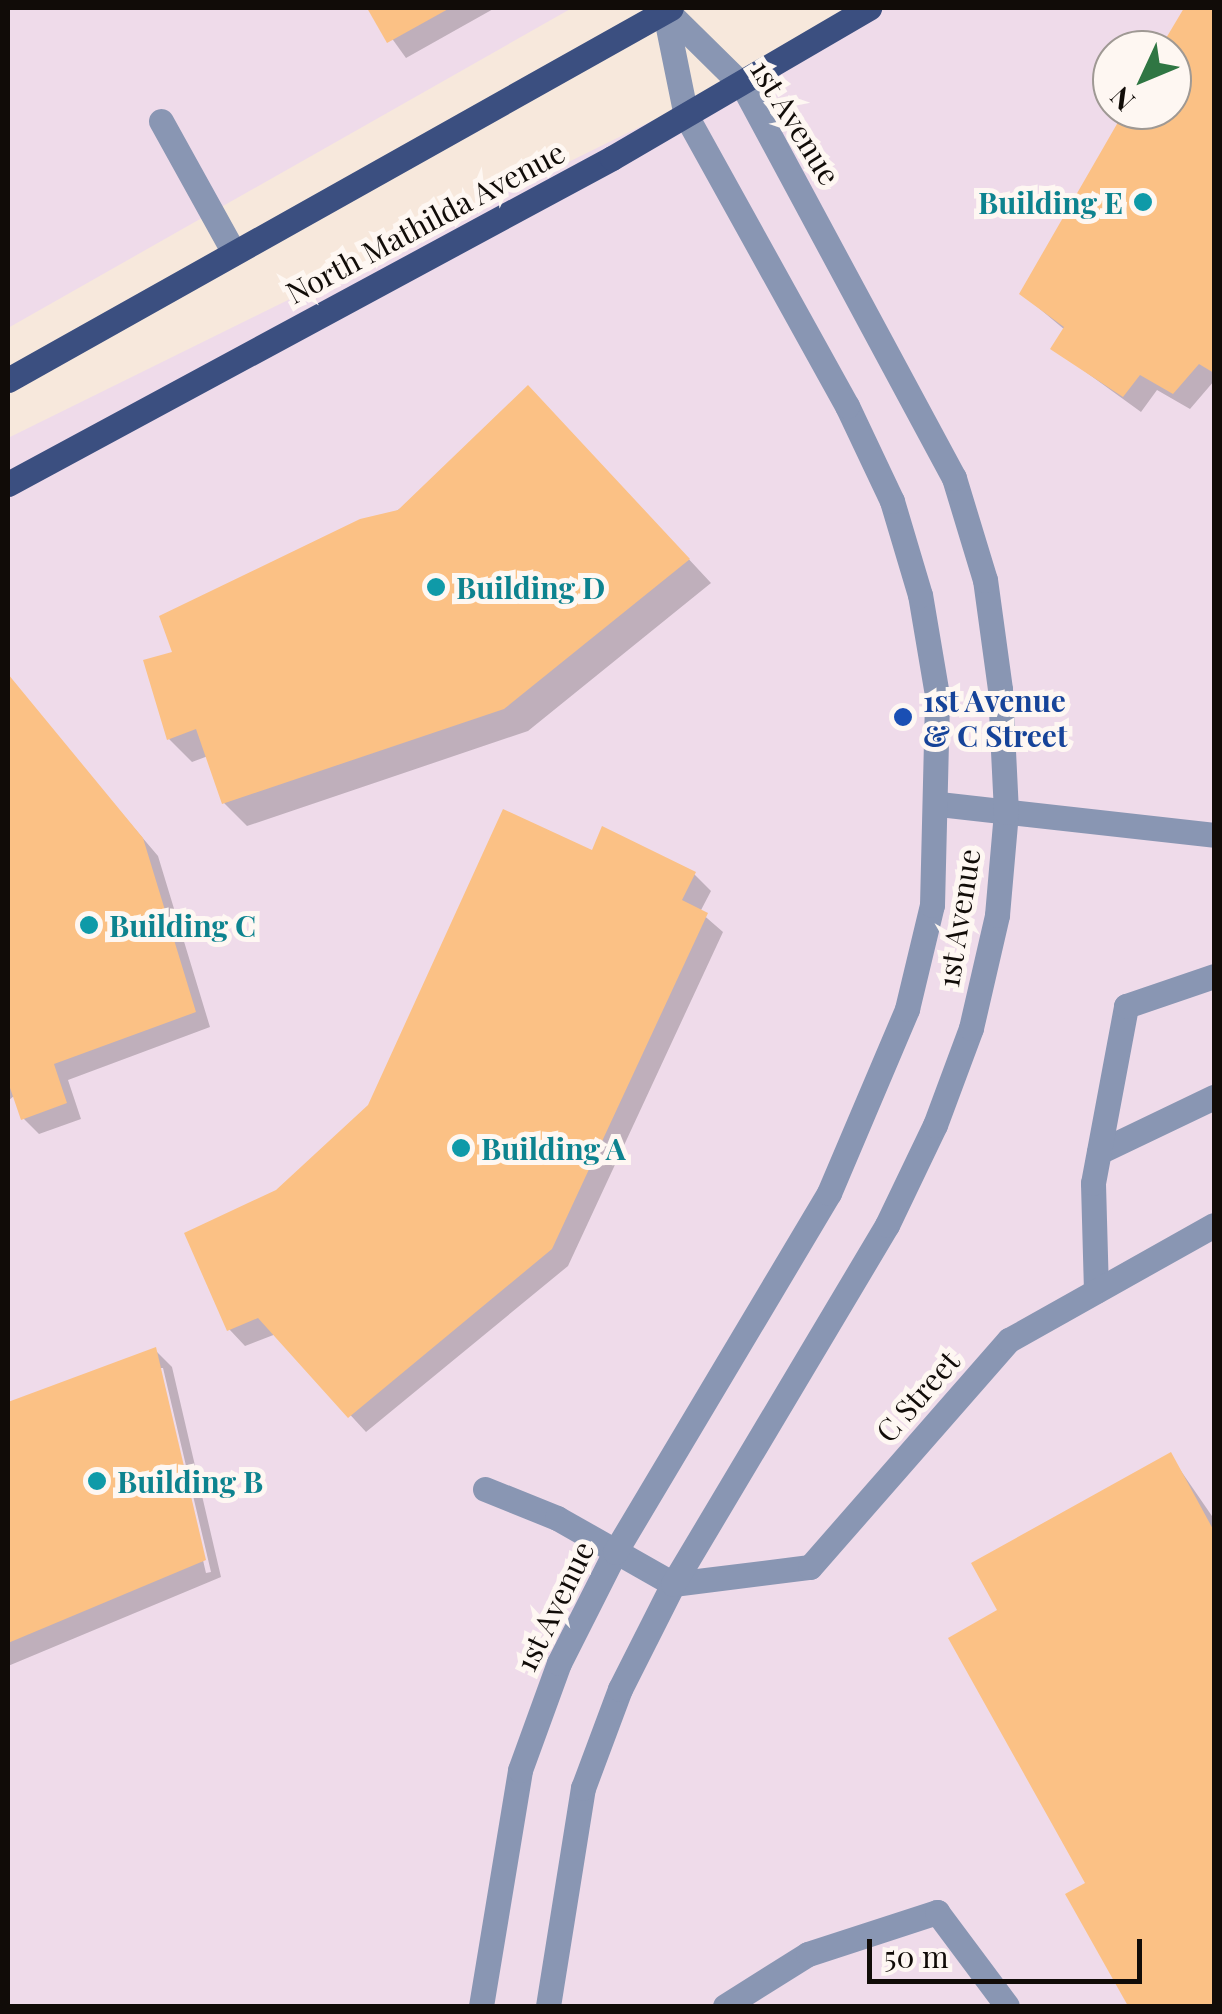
<!DOCTYPE html>
<style>
body{margin:0}
#map{position:relative;width:1222px;height:2014px;overflow:hidden;background:#f7e8dc;font-family:"Playfair Display",serif}
div>[style]{position:absolute}
.commercial>*{inset:0;background:#efdbea}
.shadow>*{inset:0;background:#0003}
.building>*{inset:0;background:#fbc185}
.minor>*{height:25px;margin:-12.5px;padding:0 12.5px;transform-origin:12.5px;border-radius:12.5px;background:#8996b3}
.major>*{height:25px;margin:-12.5px;padding:0 12.5px;transform-origin:12.5px;border-radius:12.5px;background:#3b4f80}
.dots>*{width:28px;height:28px;translate:-50% -50%;box-sizing:border-box;border:5px solid #fef7f2;border-radius:50%}
span{translate:-50% -50%;white-space:nowrap;text-align:center;line-height:1.15;-webkit-text-stroke:10px #fef7f2;paint-order:stroke}
.street-label{font-size:30px;color:#110c08}
.culture-label{font-size:30px;color:#0d838f;font-weight:700}
.right{translate:-100% -50%;text-align:right}
.left{translate:0 -50%;text-align:left}
.transit-label{font-size:30px;color:#164399;font-weight:700}
.frame{position:absolute;inset:0;border:10px solid #110c08;pointer-events:none}
.north{position:absolute;left:1092px;top:30px;width:100px;height:100px;box-sizing:border-box;background:#fef7f2;border:2px solid #9f9994;border-radius:50%;rotate:226deg;font-size:28px;font-weight:700;line-height:40px;text-align:center;color:#110c08}
.north::after{content:'';display:block;margin:auto;width:35px;height:45px;background:#2f7643;clip-path:polygon(50% 0,100% 100%,50% 72%,0 100%)}
.scale{position:absolute;left:867px;top:1939px;width:275px;height:45px;box-sizing:border-box;border:5px solid #110c08;border-top:0;padding-left:12px;font-size:30px;line-height:35px;white-space:nowrap;color:#110c08;-webkit-text-stroke:8px #fef7f2;paint-order:stroke}
</style>
<div id="map">
<div class="commercial">
<div style="clip-path:polygon(8px 8px,572px 8px,8px 328px)"></div>
<div style="clip-path:polygon(evenodd,881px 8px,1214px 8px,1214px 2006px,8px 2006px,8px 438px,881px 8px,1112px 50px,1172px 50px,1172px 110px,1112px 110px,1112px 50px)"></div>
</div>
<div class="shadow">
<div style="clip-path:polygon(370px 8px,495px 8px,406px 58px)"></div>
<div style="clip-path:polygon(1187px 8px,1214px 8px,1214px 381px,1190px 409px,1157px 390px,1141px 412px,1054px 349px,1065px 330px,1022px 294px,1128px 110px,1172px 110px,1172px 50px,1162px 50px)"></div>
<div style="clip-path:polygon(551px 411px,711px 583px,528px 731px,247px 826px,224px 803px,208px 756px,192px 762px,169px 739px,175px 654px)"></div>
<div style="clip-path:polygon(17px 690px,158px 856px,210px 1027px,68px 1080px,81px 1119px,39px 1134px,23px 1118px,15px 1095px,8px 1101px,8px 694px)"></div>
<div style="clip-path:polygon(593px 853px,694px 874px,711px 891px,700px 912px,723px 932px,568px 1266px,366px 1432px,276px 1334px,245px 1346px,229px 1329px,277px 1193px,370px 1106px)"></div>
<div style="clip-path:polygon(evenodd,155px 1350px,172px 1367px,221px 1577px,8px 1666px,8px 1405px,155px 1350px,158px 1368px,163px 1368px,211px 1572px,206px 1573px,158px 1368px)"></div>
<div style="clip-path:polygon(1170px 1455px,1214px 1519px,1214px 2006px,1131px 2006px,1068px 1895px,1089px 1884px,1000px 1611px)"></div>
</div>
<div class="building">
<div style="clip-path:polygon(367px 8px,450px 8px,387px 43px)"></div>
<div style="clip-path:polygon(1184px 8px,1214px 8px,1214px 373px,1199px 364px,1173px 394px,1140px 375px,1123px 397px,1050px 349px,1064px 327px,1019px 294px,1125px 110px,1172px 110px,1172px 50px,1159px 50px)"></div>
<div style="clip-path:polygon(528px 385px,690px 559px,504px 709px,222px 804px,196px 729px,167px 740px,143px 660px,172px 652px,159px 616px,360px 519px,398px 510px)"></div>
<div style="clip-path:polygon(8px 674px,143px 838px,196px 1012px,54px 1064px,67px 1103px,21px 1120px,8px 1082px)"></div>
<div style="clip-path:polygon(503px 809px,592px 850px,602px 826px,696px 872px,682px 900px,708px 913px,552px 1249px,348px 1418px,258px 1318px,227px 1331px,184px 1233px,276px 1190px,368px 1105px)"></div>
<div style="clip-path:polygon(156px 1347px,206px 1560px,8px 1643px,8px 1402px)"></div>
<div style="clip-path:polygon(1171px 1452px,1214px 1531px,1214px 2006px,1128px 2006px,1065px 1894px,1085px 1883px,948px 1638px,997px 1610px,971px 1563px)"></div>
</div>
<div class="minor">
<div style="left:161px;top:121px;width:146px;rotate:61deg"></div>
<div style="left:939px;top:804px;width:277px;rotate:6.4deg"></div>
<div style="left:1099px;top:1152px;width:127px;rotate:-25.6deg"></div>
<div style="left:1096px;top:1291px;width:108px;rotate:-91.6deg"></div>
<div style="left:1093px;top:1183px;width:180px;rotate:-79.4deg"></div>
<div style="left:1126px;top:1006px;width:93px;rotate:-18.8deg"></div>
<div style="left:485px;top:1489px;width:78px;rotate:21.9deg"></div>
<div style="left:557px;top:1518px;width:133px;rotate:29.6deg"></div>
<div style="left:673px;top:1584px;width:138px;rotate:-7.1deg"></div>
<div style="left:810px;top:1567px;width:302px;rotate:-48.8deg"></div>
<div style="left:1009px;top:1340px;width:235px;rotate:-29.3deg"></div>
<div style="left:481px;top:2006px;width:239px;rotate:-80.6deg"></div>
<div style="left:520px;top:1770px;width:114px;rotate:-70deg"></div>
<div style="left:559px;top:1663px;width:124px;rotate:-63.2deg"></div>
<div style="left:615px;top:1552px;width:418px;rotate:-59.2deg"></div>
<div style="left:829px;top:1193px;width:200px;rotate:-67deg"></div>
<div style="left:907px;top:1009px;width:107px;rotate:-76.5deg"></div>
<div style="left:932px;top:905px;width:210px;rotate:-88.6deg"></div>
<div style="left:937px;top:695px;width:101px;rotate:-99.6deg"></div>
<div style="left:920px;top:595px;width:98px;rotate:-106.6deg"></div>
<div style="left:892px;top:501px;width:105px;rotate:-115.3deg"></div>
<div style="left:847px;top:406px;width:332px;rotate:-119deg"></div>
<div style="left:686px;top:116px;width:110px;rotate:-101.5deg"></div>
<div style="left:548px;top:2006px;width:221px;rotate:-80.9deg"></div>
<div style="left:583px;top:1788px;width:106px;rotate:-69.5deg"></div>
<div style="left:620px;top:1689px;width:118px;rotate:-63.2deg"></div>
<div style="left:673px;top:1584px;width:418px;rotate:-59.2deg"></div>
<div style="left:887px;top:1225px;width:111px;rotate:-64.4deg"></div>
<div style="left:935px;top:1125px;width:103px;rotate:-69.6deg"></div>
<div style="left:971px;top:1028px;width:116px;rotate:-77deg"></div>
<div style="left:997px;top:915px;width:103px;rotate:-85deg"></div>
<div style="left:1006px;top:812px;width:123px;rotate:-92.8deg"></div>
<div style="left:1000px;top:689px;width:110px;rotate:-97.8deg"></div>
<div style="left:985px;top:580px;width:107px;rotate:-106.9deg"></div>
<div style="left:954px;top:478px;width:447px;rotate:-118.3deg"></div>
<div style="left:742px;top:85px;width:107px;rotate:-135.4deg"></div>
<div style="left:725px;top:2006px;width:98px;rotate:-32.1deg"></div>
<div style="left:808px;top:1954px;width:136px;rotate:-18deg"></div>
<div style="left:937px;top:1912px;width:117px;rotate:53.3deg"></div>
</div>
<div class="major">
<div style="left:8px;top:380px;width:760px;rotate:-29.3deg"></div>
<div style="left:8px;top:484px;width:686px;rotate:-28.36deg"></div>
<div style="left:612px;top:158px;width:298px;rotate:-30.3deg"></div>
</div>
<div class="dots">
<div style="left:1143px;top:202px;background:#0f9aa8"></div>
<div style="left:436px;top:587px;background:#0f9aa8"></div>
<div style="left:903px;top:717px;background:#1a4fb4"></div>
<div style="left:89px;top:925px;background:#0f9aa8"></div>
<div style="left:461px;top:1148px;background:#0f9aa8"></div>
<div style="left:97px;top:1481px;background:#0f9aa8"></div>
</div>
<div class="street-label">
<span style="left:796px;top:122px;rotate:58deg">1st Avenue</span>
<span style="left:425px;top:222px;rotate:-28deg">North Mathilda Avenue</span>
<span style="left:958px;top:918px;rotate:-81deg">1st Avenue</span>
<span style="left:917px;top:1396px;rotate:-49deg">C Street</span>
<span style="left:554px;top:1606px;rotate:-64deg">1st Avenue</span>
</div>
<div class="culture-label">
<span class="right" style="left:1123px;top:202px">Building E</span>
<span class="left" style="left:456px;top:587px">Building D</span>
<span class="left" style="left:109px;top:925px">Building C</span>
<span class="left" style="left:481px;top:1148px">Building A</span>
<span class="left" style="left:117px;top:1481px">Building B</span>
</div>
<div class="transit-label">
<span class="left" style="left:923px;top:717px">1st Avenue<br>&amp; C Street</span>
</div>
<div class="frame"></div>
<div class="north">N</div>
<div class="scale">50 m</div>
</div>
